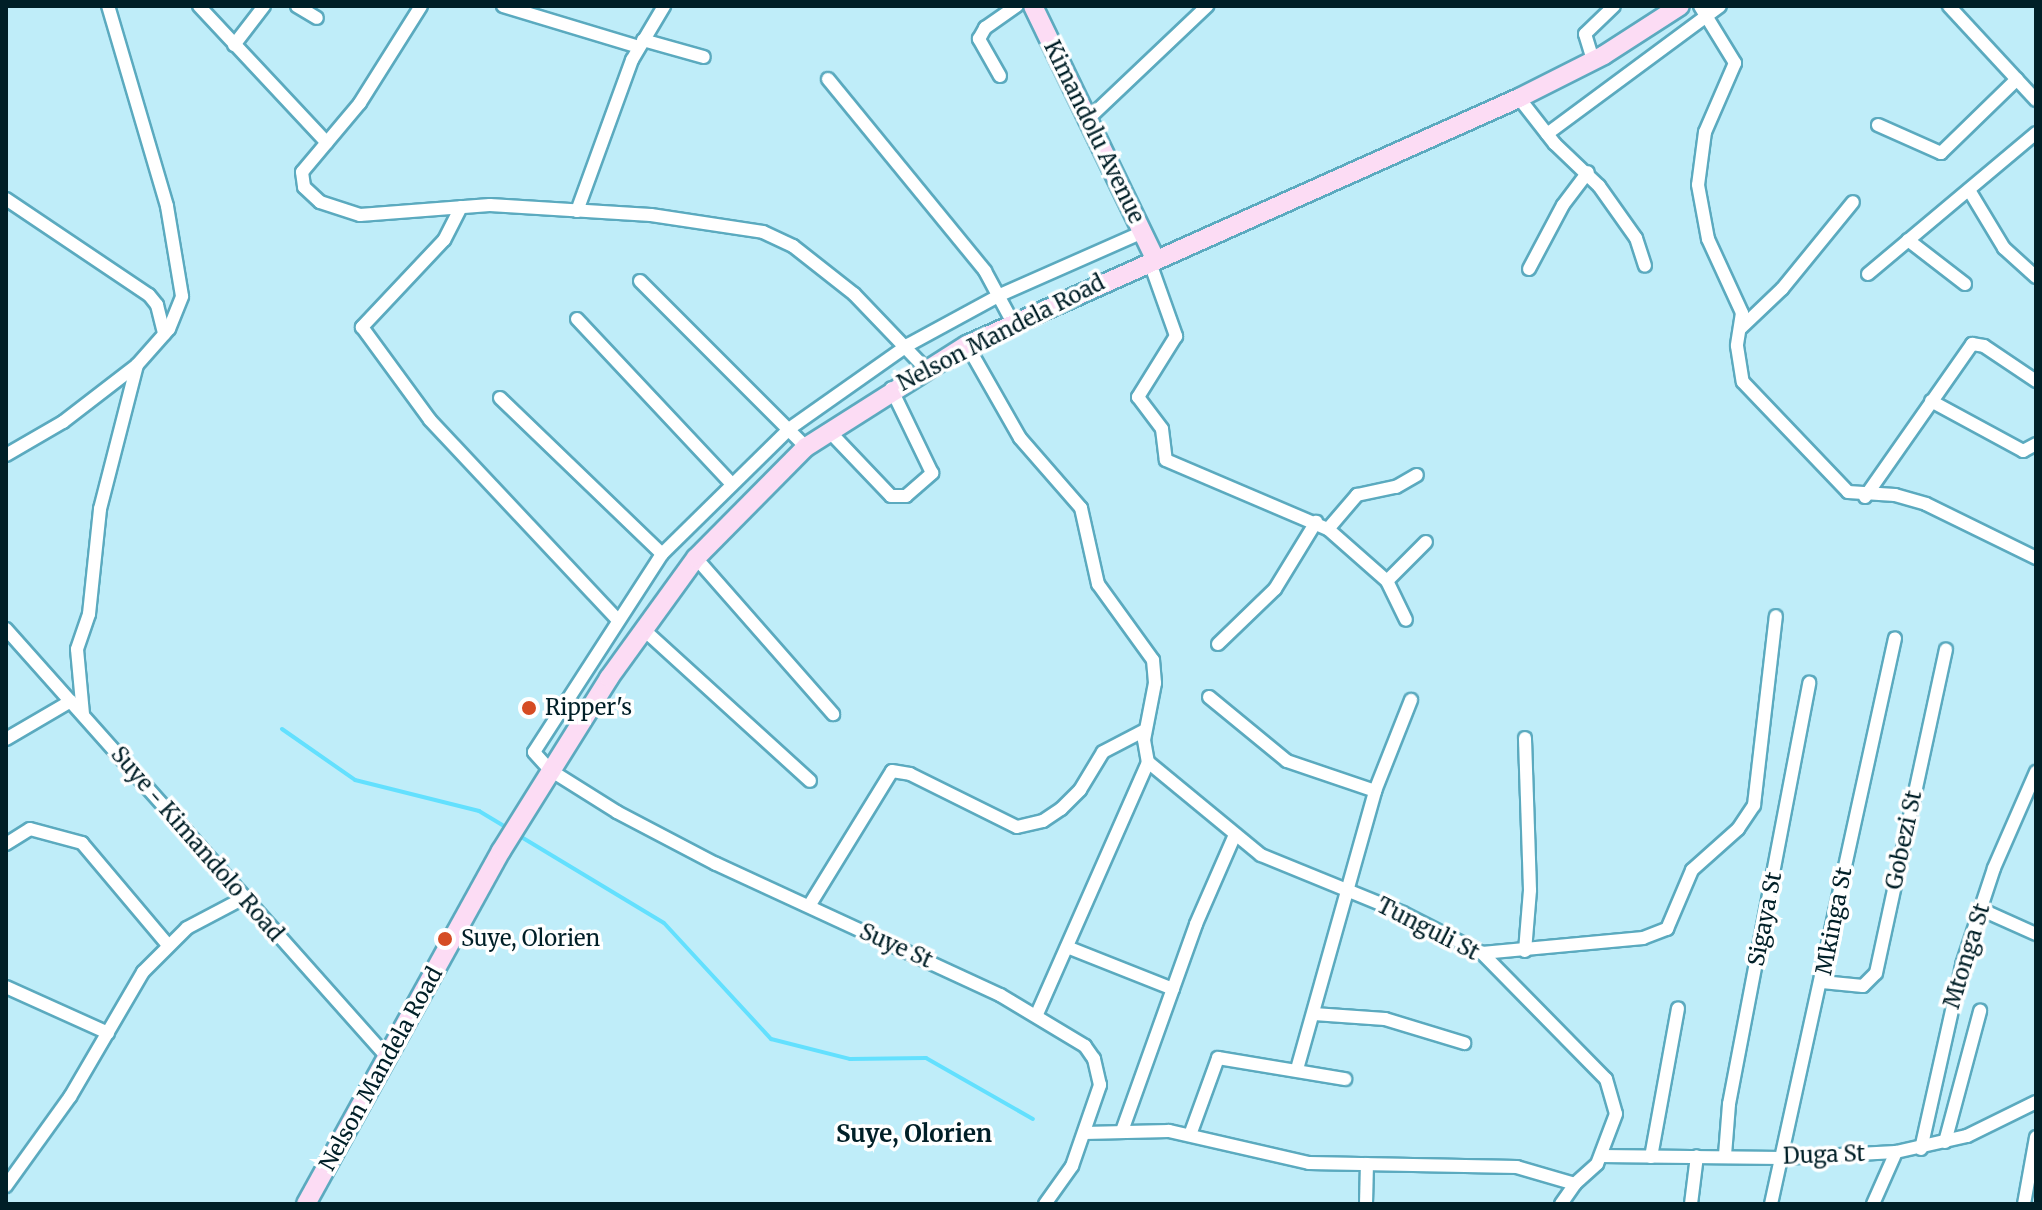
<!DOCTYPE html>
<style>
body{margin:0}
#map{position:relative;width:2042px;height:1210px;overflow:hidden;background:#bfedf9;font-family:Merriweather,serif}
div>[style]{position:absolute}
.stream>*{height:4px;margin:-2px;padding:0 2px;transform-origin:2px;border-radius:2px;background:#63e0fe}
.roads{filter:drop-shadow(2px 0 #5baabf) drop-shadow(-2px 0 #5baabf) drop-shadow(0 2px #5baabf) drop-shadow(0 -2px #5baabf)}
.street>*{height:12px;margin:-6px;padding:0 6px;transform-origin:6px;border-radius:6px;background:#fff}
.secondary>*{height:18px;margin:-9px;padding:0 9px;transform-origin:9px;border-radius:9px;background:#fcdcf4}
.dots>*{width:22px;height:22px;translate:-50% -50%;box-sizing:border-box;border:4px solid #fff;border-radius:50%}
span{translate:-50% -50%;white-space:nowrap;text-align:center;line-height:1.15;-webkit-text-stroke:7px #fff;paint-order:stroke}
.street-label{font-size:22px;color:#001f27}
.poi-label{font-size:22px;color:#001f27}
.left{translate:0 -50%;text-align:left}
.neighbourhood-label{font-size:24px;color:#001f27;font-weight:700}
.frame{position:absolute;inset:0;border:8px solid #001f27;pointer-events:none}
</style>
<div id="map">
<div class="stream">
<div style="left:282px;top:729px;width:89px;rotate:34.9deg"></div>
<div style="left:355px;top:780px;width:128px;rotate:14deg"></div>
<div style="left:479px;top:811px;width:33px;rotate:31deg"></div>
<div style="left:518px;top:835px;width:170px;rotate:31.1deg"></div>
<div style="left:664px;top:923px;width:158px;rotate:47.3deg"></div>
<div style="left:771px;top:1039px;width:81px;rotate:14.2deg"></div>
<div style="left:850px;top:1059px;width:76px;rotate:-0.8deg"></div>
<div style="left:926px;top:1058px;width:123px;rotate:29.7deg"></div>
</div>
<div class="roads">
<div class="street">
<div style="left:199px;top:6px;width:187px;rotate:46.9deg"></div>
<div style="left:297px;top:6px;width:23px;rotate:31deg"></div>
<div style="left:421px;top:6px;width:115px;rotate:122.2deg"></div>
<div style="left:360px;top:103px;width:90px;rotate:130deg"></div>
<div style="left:302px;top:172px;width:15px;rotate:82deg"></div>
<div style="left:304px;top:187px;width:22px;rotate:43deg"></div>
<div style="left:320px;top:202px;width:42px;rotate:18deg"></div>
<div style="left:360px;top:215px;width:130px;rotate:-4.4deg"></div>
<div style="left:490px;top:205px;width:161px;rotate:3.6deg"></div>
<div style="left:651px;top:215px;width:113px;rotate:8.6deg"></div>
<div style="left:763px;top:232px;width:33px;rotate:25deg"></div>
<div style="left:793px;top:246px;width:78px;rotate:38.2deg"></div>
<div style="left:854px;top:294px;width:103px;rotate:46.2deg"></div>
<div style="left:503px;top:6px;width:142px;rotate:16.8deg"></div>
<div style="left:1700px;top:6px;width:67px;rotate:58.4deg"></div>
<div style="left:1735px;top:63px;width:75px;rotate:113.5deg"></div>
<div style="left:1705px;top:132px;width:53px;rotate:97.5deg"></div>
<div style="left:1698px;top:185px;width:55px;rotate:79.5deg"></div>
<div style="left:1708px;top:239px;width:81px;rotate:65.3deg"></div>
<div style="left:1742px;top:313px;width:33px;rotate:99deg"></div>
<div style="left:1737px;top:346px;width:36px;rotate:81deg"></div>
<div style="left:1743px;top:382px;width:152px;rotate:46.3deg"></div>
<div style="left:1848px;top:492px;width:47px;rotate:3.7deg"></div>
<div style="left:1895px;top:495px;width:32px;rotate:16deg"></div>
<div style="left:1926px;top:504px;width:123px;rotate:26.1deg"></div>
<div style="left:1949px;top:6px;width:128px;rotate:47.2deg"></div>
<div style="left:643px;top:40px;width:63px;rotate:15.6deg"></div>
<div style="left:234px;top:45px;width:49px;rotate:-52.4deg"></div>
<div style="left:1593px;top:60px;width:27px;rotate:-107deg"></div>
<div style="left:1585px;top:34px;width:40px;rotate:-44deg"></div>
<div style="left:1000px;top:76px;width:43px;rotate:-119.6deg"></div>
<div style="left:979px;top:39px;width:13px;rotate:-61deg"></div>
<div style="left:985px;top:28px;width:39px;rotate:-35deg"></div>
<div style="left:828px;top:79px;width:248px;rotate:50.7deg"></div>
<div style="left:985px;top:271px;width:59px;rotate:61.7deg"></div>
<div style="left:1519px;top:98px;width:58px;rotate:52deg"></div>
<div style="left:1555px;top:144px;width:61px;rotate:43.7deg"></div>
<div style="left:1599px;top:186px;width:64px;rotate:54.6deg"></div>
<div style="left:1636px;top:238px;width:29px;rotate:72deg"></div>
<div style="left:1087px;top:120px;width:166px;rotate:-43.5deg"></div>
<div style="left:1878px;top:125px;width:69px;rotate:24deg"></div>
<div style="left:1941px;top:153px;width:106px;rotate:-44.2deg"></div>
<div style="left:1547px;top:134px;width:215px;rotate:-36.5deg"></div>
<div style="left:1969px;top:190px;width:68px;rotate:58.9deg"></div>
<div style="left:2004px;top:248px;width:43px;rotate:42.2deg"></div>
<div style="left:6px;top:199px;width:172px;rotate:33.9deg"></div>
<div style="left:149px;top:295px;width:13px;rotate:51deg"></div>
<div style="left:157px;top:305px;width:30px;rotate:76deg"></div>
<div style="left:461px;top:207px;width:37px;rotate:117deg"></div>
<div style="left:444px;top:240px;width:120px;rotate:133.3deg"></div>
<div style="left:362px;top:327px;width:115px;rotate:53.8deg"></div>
<div style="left:430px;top:420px;width:273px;rotate:46.8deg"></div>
<div style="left:577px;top:211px;width:161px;rotate:-70deg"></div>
<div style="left:632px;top:60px;width:63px;rotate:-59.3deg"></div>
<div style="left:1908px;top:240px;width:72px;rotate:37.7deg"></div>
<div style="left:1149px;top:260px;width:81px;rotate:70.4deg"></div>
<div style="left:1176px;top:336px;width:72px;rotate:121.9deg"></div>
<div style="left:1138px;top:397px;width:40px;rotate:53deg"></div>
<div style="left:1162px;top:429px;width:31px;rotate:83deg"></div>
<div style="left:1166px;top:460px;width:176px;rotate:23.1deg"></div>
<div style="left:1328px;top:529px;width:79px;rotate:41.4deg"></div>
<div style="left:1387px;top:581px;width:43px;rotate:64deg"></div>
<div style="left:1529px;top:269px;width:72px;rotate:-62deg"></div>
<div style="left:1563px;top:205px;width:41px;rotate:-52.9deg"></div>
<div style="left:1868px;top:274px;width:219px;rotate:-40deg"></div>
<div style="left:640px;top:281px;width:235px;rotate:45deg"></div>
<div style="left:577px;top:319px;width:225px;rotate:46.8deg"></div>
<div style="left:1741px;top:328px;width:57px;rotate:-43.6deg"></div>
<div style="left:1782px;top:289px;width:112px;rotate:-50.8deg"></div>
<div style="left:967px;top:345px;width:107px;rotate:60.3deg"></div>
<div style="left:1020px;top:438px;width:93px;rotate:48.9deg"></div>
<div style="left:1081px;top:508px;width:78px;rotate:77.4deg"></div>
<div style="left:1098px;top:584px;width:94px;rotate:54.1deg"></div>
<div style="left:1153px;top:660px;width:23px;rotate:85deg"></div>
<div style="left:1155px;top:683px;width:58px;rotate:100.9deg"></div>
<div style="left:1144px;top:740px;width:22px;rotate:80deg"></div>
<div style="left:1148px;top:762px;width:146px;rotate:39.5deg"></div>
<div style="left:1261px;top:855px;width:153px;rotate:22.2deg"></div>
<div style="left:1403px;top:913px;width:89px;rotate:26.9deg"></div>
<div style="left:1482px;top:953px;width:177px;rotate:45.5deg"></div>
<div style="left:1606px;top:1079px;width:36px;rotate:74deg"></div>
<div style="left:1616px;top:1114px;width:53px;rotate:110.8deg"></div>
<div style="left:1597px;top:1164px;width:30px;rotate:138deg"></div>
<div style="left:1575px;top:1184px;width:60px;rotate:-163.7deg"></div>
<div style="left:1517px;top:1167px;width:208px;rotate:-178.9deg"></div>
<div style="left:1309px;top:1163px;width:144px;rotate:-167.1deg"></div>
<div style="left:1169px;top:1131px;width:85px;rotate:178.7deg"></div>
<div style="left:500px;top:398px;width:225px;rotate:43.9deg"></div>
<div style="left:1931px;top:401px;width:105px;rotate:28.5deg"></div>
<div style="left:2023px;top:451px;width:15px;rotate:-28deg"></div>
<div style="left:828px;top:430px;width:91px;rotate:46.3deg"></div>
<div style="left:891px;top:496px;width:15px"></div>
<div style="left:906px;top:496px;width:35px;rotate:-41deg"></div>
<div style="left:932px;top:473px;width:94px;rotate:-115.8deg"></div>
<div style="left:6px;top:455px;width:66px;rotate:-30.1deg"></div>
<div style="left:63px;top:422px;width:93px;rotate:-37.6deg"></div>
<div style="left:137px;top:365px;width:48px;rotate:-48.4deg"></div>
<div style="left:169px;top:329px;width:35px;rotate:-68deg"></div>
<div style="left:182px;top:296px;width:91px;rotate:-99.5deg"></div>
<div style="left:167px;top:206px;width:209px;rotate:-106.4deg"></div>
<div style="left:1865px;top:497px;width:187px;rotate:-55deg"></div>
<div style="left:1972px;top:344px;width:12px;rotate:9deg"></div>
<div style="left:1984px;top:346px;width:63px;rotate:33.9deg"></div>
<div style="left:1328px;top:529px;width:45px;rotate:-49.5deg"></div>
<div style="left:1357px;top:495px;width:40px;rotate:-12deg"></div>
<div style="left:1396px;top:487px;width:24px;rotate:-30deg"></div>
<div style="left:696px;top:558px;width:208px;rotate:48.7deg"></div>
<div style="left:1387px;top:581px;width:55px;rotate:-45deg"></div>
<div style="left:642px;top:628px;width:227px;rotate:42.3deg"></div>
<div style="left:6px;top:629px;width:574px;rotate:48.32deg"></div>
<div style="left:1218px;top:644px;width:79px;rotate:-44deg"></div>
<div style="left:1275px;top:589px;width:79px;rotate:-58.5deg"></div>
<div style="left:1209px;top:697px;width:101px;rotate:39.4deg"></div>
<div style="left:1287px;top:761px;width:93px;rotate:18.8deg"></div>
<div style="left:83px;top:714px;width:65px;rotate:-95.3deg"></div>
<div style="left:77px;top:649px;width:37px;rotate:-71deg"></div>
<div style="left:89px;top:614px;width:106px;rotate:-84deg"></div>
<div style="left:100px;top:509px;width:149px;rotate:-75.6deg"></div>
<div style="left:6px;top:739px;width:75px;rotate:-30.3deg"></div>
<div style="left:6px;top:844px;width:28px;rotate:-32deg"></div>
<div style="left:30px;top:829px;width:54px;rotate:15.1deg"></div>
<div style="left:82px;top:843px;width:132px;rotate:49.9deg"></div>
<div style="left:809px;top:906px;width:158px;rotate:-58.4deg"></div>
<div style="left:892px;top:771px;width:18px;rotate:9deg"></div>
<div style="left:910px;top:774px;width:119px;rotate:26.4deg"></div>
<div style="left:1017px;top:827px;width:27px;rotate:-13deg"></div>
<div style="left:1043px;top:821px;width:22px;rotate:-34deg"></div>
<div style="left:1061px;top:809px;width:27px;rotate:-45deg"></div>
<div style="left:1080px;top:790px;width:44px;rotate:-58.8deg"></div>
<div style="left:1103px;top:752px;width:47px;rotate:-27.6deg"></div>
<div style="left:1980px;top:909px;width:61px;rotate:24.1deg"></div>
<div style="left:1067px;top:947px;width:114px;rotate:21.6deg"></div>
<div style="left:1525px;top:951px;width:61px;rotate:-85.3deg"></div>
<div style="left:1530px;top:890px;width:152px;rotate:-91.9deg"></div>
<div style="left:1482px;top:953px;width:162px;rotate:-5.3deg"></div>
<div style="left:1643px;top:938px;width:26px;rotate:-21deg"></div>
<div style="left:1667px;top:929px;width:64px;rotate:-67deg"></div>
<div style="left:1692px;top:870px;width:62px;rotate:-41.7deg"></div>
<div style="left:1738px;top:829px;width:29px;rotate:-56deg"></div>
<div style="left:1754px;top:805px;width:190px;rotate:-83.4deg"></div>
<div style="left:1822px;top:982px;width:41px;rotate:5.6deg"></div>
<div style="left:1863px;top:986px;width:18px;rotate:-45deg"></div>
<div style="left:1876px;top:973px;width:331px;rotate:-77.8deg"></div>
<div style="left:6px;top:987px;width:112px;rotate:24.3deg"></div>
<div style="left:1037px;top:1014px;width:275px;rotate:-66.2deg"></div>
<div style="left:1314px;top:1014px;width:71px;rotate:4deg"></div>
<div style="left:1385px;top:1019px;width:83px;rotate:16.9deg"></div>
<div style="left:1297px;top:1069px;width:289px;rotate:-74.3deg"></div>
<div style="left:1375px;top:791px;width:98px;rotate:-68.4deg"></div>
<div style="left:1122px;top:1131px;width:220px;rotate:-70.3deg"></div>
<div style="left:1196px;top:924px;width:95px;rotate:-66.4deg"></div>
<div style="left:1190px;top:1135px;width:82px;rotate:-70deg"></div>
<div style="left:1218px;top:1058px;width:129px;rotate:9.4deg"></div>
<div style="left:1945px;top:1142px;width:136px;rotate:-75deg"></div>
<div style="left:1921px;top:1149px;width:189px;rotate:-77.4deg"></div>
<div style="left:1962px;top:965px;width:102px;rotate:-71.7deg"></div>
<div style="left:1994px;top:868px;width:105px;rotate:-66.4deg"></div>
<div style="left:1725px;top:1155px;width:51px;rotate:-85.5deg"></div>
<div style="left:1729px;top:1104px;width:429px;rotate:-79.2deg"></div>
<div style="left:1601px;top:1156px;width:181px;rotate:0.6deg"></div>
<div style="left:1782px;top:1158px;width:114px;rotate:-3deg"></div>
<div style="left:1896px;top:1152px;width:73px;rotate:-12.7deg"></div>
<div style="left:1967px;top:1136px;width:77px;rotate:-26.2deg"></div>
<div style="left:1651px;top:1157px;width:151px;rotate:-79.7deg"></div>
<div style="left:6px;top:1186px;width:110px;rotate:-54.3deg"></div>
<div style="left:70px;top:1097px;width:145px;rotate:-59.7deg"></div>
<div style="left:143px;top:972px;width:62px;rotate:-45deg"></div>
<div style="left:187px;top:928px;width:62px;rotate:-27.8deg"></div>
<div style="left:1045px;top:1204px;width:47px;rotate:-54.6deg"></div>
<div style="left:1072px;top:1166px;width:86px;rotate:-70.9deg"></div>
<div style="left:1100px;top:1085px;width:27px;rotate:-103deg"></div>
<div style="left:1094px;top:1059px;width:16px;rotate:-125deg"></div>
<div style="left:1085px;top:1046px;width:99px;rotate:-149deg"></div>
<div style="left:1000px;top:995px;width:313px;rotate:-155.2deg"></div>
<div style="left:716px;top:864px;width:112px;rotate:-152.3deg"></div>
<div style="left:617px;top:812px;width:79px;rotate:-147.9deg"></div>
<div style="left:550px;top:770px;width:24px;rotate:-132deg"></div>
<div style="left:534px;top:752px;width:236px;rotate:-57.1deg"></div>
<div style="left:662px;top:554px;width:178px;rotate:-44.5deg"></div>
<div style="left:789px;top:429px;width:146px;rotate:-35.2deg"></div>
<div style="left:908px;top:345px;width:105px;rotate:-28.5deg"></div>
<div style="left:1000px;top:295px;width:156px;rotate:-23.8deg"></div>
<div style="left:1366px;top:1204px;width:40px;rotate:-88.6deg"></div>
<div style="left:1561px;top:1204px;width:24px;rotate:-55deg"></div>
<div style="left:1691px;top:1204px;width:48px;rotate:-82.9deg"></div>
<div style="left:1771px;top:1204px;width:579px;rotate:-77.64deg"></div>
<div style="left:1873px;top:1204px;width:57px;rotate:-66.1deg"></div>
<div style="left:2024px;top:1204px;width:68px;rotate:-79.8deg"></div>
</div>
<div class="secondary">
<div style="left:1033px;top:6px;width:280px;rotate:64.2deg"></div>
<div style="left:306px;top:1204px;width:403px;rotate:-61.1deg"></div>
<div style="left:501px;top:851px;width:204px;rotate:-58deg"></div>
<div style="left:609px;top:678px;width:148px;rotate:-54.1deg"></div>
<div style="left:696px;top:558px;width:156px;rotate:-45.3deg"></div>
<div style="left:806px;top:447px;width:191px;rotate:-32.4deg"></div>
<div style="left:967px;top:345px;width:605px;rotate:-24.11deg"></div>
<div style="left:1519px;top:98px;width:95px;rotate:-26.8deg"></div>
<div style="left:1604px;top:55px;width:90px;rotate:-32.8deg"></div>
</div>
</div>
<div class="dots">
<div style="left:529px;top:708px;background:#d54c24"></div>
<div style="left:445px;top:939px;background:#d54c24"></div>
</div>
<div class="street-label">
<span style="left:1094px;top:132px;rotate:64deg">Kimandolu Avenue</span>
<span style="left:1001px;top:333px;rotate:-27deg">Nelson Mandela Road</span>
<span style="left:1904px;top:840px;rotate:-78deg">Gobezi St</span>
<span style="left:197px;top:844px;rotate:49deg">Suye - Kimandolo Road</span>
<span style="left:1765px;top:919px;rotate:-79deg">Sigaya St</span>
<span style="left:1834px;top:921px;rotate:-79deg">Mkinga St</span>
<span style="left:1428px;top:929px;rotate:27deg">Tunguli St</span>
<span style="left:896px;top:946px;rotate:24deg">Suye St</span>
<span style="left:1967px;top:956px;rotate:-73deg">Mtonga St</span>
<span style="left:381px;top:1069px;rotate:-61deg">Nelson Mandela Road</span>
<span style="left:1824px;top:1155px;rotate:-2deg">Duga St</span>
</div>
<div class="poi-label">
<span class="left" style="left:545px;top:708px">Ripper's</span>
<span class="left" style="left:461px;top:939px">Suye, Olorien</span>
</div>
<div class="neighbourhood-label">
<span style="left:914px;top:1134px">Suye, Olorien</span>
</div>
<div class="frame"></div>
</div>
